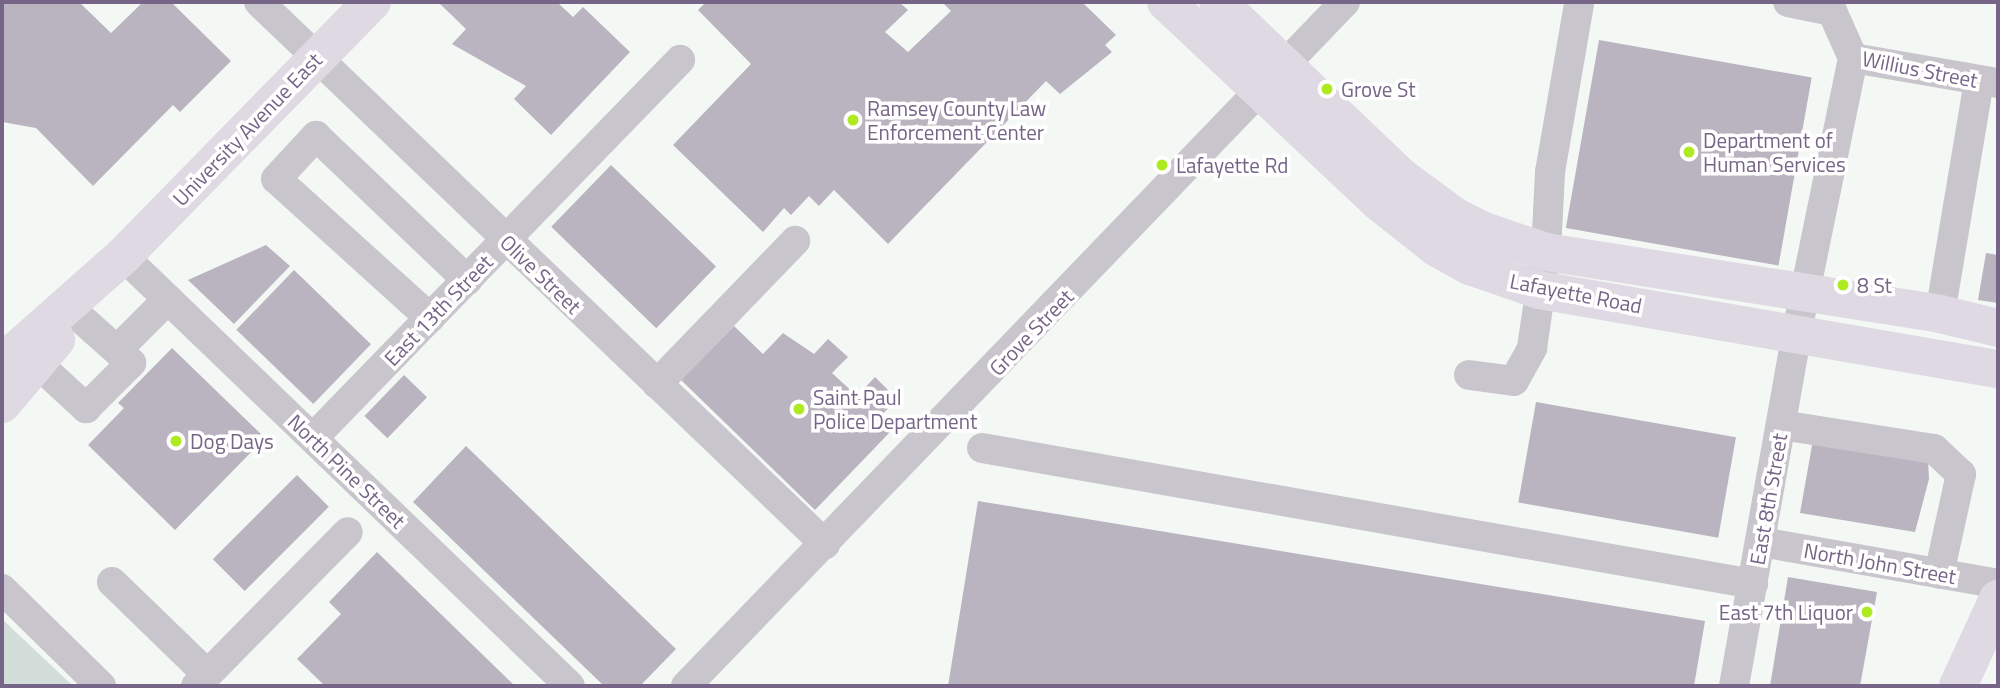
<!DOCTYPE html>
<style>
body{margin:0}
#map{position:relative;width:2000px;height:688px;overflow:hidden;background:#f4f8f5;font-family:"Titillium Web",sans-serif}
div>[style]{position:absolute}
.green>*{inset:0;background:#d3ddda}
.building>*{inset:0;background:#bab4c0;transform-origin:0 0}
.minor>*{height:30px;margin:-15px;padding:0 15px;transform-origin:15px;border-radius:15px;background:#c9c5cc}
.major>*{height:38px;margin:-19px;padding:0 19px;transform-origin:19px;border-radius:19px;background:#ded9e2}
.dots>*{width:19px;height:19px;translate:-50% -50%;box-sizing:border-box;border:4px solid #fff;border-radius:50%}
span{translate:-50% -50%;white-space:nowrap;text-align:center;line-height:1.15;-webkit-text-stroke:7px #fff;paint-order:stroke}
.street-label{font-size:21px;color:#766587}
.poi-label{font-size:21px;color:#766587}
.left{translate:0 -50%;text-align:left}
.right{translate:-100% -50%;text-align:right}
.frame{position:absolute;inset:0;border:4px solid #766587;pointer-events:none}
</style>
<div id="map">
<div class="green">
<div style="clip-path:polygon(2px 619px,73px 686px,2px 686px)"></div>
</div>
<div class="building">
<div style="clip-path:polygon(2px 2px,79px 2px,111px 33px,143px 2px,171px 2px,231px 61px,180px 112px,173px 105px,93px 186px,36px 128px,2px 122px)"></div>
<div style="clip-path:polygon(438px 2px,557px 2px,573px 17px,583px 7px,630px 52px,551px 135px,514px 99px,526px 86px,452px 44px,466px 29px)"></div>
<div style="clip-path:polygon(706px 2px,899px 2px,908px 10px,885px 32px,908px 52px,951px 11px,942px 2px,1082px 2px,1116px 35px,1105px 45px,1112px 52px,1060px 94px,1046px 81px,888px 244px,834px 190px,819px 206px,809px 196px,791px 215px,784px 208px,763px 232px,673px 145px,751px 64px,698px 10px)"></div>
<div style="left:1599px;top:40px;width:216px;height:191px;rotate:10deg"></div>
<div style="left:611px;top:165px;width:146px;height:86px;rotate:44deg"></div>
<div style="clip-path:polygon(266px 245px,290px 266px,234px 324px,188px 280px)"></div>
<div style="clip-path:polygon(1986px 253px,1998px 255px,1998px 303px,1978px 300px)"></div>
<div style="left:294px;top:270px;width:107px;height:83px;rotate:44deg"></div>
<div style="clip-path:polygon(734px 326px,763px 354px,783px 333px,814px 354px,828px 339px,848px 357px,832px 373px,857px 396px,875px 377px,897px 399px,878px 419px,891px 431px,815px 510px,681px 380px)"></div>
<div style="clip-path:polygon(172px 348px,265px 438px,175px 530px,88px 445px,124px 408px,118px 403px)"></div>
<div style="left:404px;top:375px;width:32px;height:57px;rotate:44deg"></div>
<div style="left:1536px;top:402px;width:203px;height:102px;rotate:10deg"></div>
<div style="clip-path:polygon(1813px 440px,1928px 460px,1929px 479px,1915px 532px,1800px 513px)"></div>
<div style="clip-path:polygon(466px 446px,676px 649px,640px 686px,604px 686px,413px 502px)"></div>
<div style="left:297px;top:475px;width:45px;height:119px;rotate:45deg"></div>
<div style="clip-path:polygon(978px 501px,1705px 621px,1694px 686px,948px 686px)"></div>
<div style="clip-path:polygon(377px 552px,515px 686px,325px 686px,297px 659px,341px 614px,329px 602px)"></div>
<div style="clip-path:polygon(1788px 577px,1877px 592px,1860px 686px,1770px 686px)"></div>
</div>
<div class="minor">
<div style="left:259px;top:2px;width:784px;rotate:43.76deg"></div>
<div style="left:1788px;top:2px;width:45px;rotate:11.6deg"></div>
<div style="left:1832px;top:11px;width:51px;rotate:65.9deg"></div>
<div style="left:1853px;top:58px;width:147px;rotate:9.8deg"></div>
<div style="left:123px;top:256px;width:620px;rotate:43.89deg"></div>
<div style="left:1940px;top:314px;width:237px;rotate:-80.5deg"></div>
<div style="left:430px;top:318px;width:207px;rotate:-137.9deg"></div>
<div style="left:276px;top:179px;width:59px;rotate:-47.1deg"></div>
<div style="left:316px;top:136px;width:209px;rotate:43.6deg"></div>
<div style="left:117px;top:350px;width:72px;rotate:-45deg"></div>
<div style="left:37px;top:363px;width:67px;rotate:42.6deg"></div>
<div style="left:86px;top:408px;width:64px;rotate:-45deg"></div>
<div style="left:131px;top:363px;width:74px;rotate:-138.3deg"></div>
<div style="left:1469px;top:375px;width:45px;rotate:7.6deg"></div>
<div style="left:1514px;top:381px;width:38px;rotate:-61deg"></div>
<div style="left:1532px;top:348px;width:97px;rotate:-81.7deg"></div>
<div style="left:1546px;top:252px;width:80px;rotate:-87.1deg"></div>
<div style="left:1550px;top:172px;width:170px;rotate:-80.2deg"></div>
<div style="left:657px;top:384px;width:199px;rotate:-46deg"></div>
<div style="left:1781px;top:425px;width:155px;rotate:8.9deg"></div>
<div style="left:1934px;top:449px;width:37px;rotate:43deg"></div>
<div style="left:1961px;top:474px;width:102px;rotate:102.4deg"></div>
<div style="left:313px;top:438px;width:527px;rotate:-45.85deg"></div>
<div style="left:982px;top:448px;width:783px;rotate:10deg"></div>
<div style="left:1761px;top:542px;width:241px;rotate:10deg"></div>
<div style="left:112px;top:582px;width:132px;rotate:44.1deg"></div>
<div style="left:2px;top:589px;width:139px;rotate:44.4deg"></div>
<div style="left:196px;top:686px;width:216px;rotate:-45.4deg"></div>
<div style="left:686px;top:686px;width:950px;rotate:-46.07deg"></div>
<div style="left:1734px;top:686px;width:361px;rotate:-79.9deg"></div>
<div style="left:1797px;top:331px;width:279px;rotate:-78.4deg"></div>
</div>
<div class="major">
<div style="left:1166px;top:2px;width:292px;rotate:43.2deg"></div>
<div style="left:1379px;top:202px;width:74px;rotate:38.4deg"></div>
<div style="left:1437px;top:248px;width:38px;rotate:29deg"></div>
<div style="left:1470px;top:266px;width:73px;rotate:19.2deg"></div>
<div style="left:1539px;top:290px;width:466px;rotate:9.8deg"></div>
<div style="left:1218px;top:2px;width:252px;rotate:43.7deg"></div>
<div style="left:1400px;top:176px;width:67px;rotate:36.5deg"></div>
<div style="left:1454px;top:216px;width:34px;rotate:27deg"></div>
<div style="left:1484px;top:231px;width:65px;rotate:18.7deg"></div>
<div style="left:1546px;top:252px;width:399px;rotate:8.9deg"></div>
<div style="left:1940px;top:314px;width:60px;rotate:13.6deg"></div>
<div style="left:2px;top:363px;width:162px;rotate:-41.5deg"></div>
<div style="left:123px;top:256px;width:356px;rotate:-45.6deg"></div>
<div style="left:2px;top:404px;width:84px;rotate:-49.8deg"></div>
<div style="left:1958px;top:686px;width:96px;rotate:-65.3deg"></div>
</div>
<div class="dots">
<div style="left:1327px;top:89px;background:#adea22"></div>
<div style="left:853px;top:120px;background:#adea22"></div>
<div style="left:1689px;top:152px;background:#adea22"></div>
<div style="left:1162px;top:165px;background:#adea22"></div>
<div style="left:1843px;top:285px;background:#adea22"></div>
<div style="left:799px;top:409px;background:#adea22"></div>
<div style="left:176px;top:441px;background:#adea22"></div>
<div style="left:1867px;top:612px;background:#adea22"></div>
</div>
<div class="street-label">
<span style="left:1920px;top:69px;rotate:11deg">Willius Street</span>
<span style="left:247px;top:129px;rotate:-46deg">University Avenue East</span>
<span style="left:541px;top:274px;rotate:44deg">Olive Street</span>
<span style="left:1576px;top:293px;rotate:11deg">Lafayette Road</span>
<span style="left:438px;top:310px;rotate:-46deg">East 13th Street</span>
<span style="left:1031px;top:332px;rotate:-46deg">Grove Street</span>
<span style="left:347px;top:471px;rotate:44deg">North Pine Street</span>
<span style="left:1768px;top:499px;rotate:-80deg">East 8th Street</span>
<span style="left:1880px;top:563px;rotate:10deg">North John Street</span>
</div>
<div class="poi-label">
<span class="left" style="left:1341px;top:89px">Grove St</span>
<span class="left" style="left:867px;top:120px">Ramsey County Law<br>Enforcement Center</span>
<span class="left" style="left:1703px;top:152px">Department of<br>Human Services</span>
<span class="left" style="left:1176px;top:165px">Lafayette Rd</span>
<span class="left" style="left:1857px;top:285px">8 St</span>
<span class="left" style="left:813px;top:409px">Saint Paul<br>Police Department</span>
<span class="left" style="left:190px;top:441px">Dog Days</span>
<span class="right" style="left:1853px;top:612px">East 7th Liquor</span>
</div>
<div class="frame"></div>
</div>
